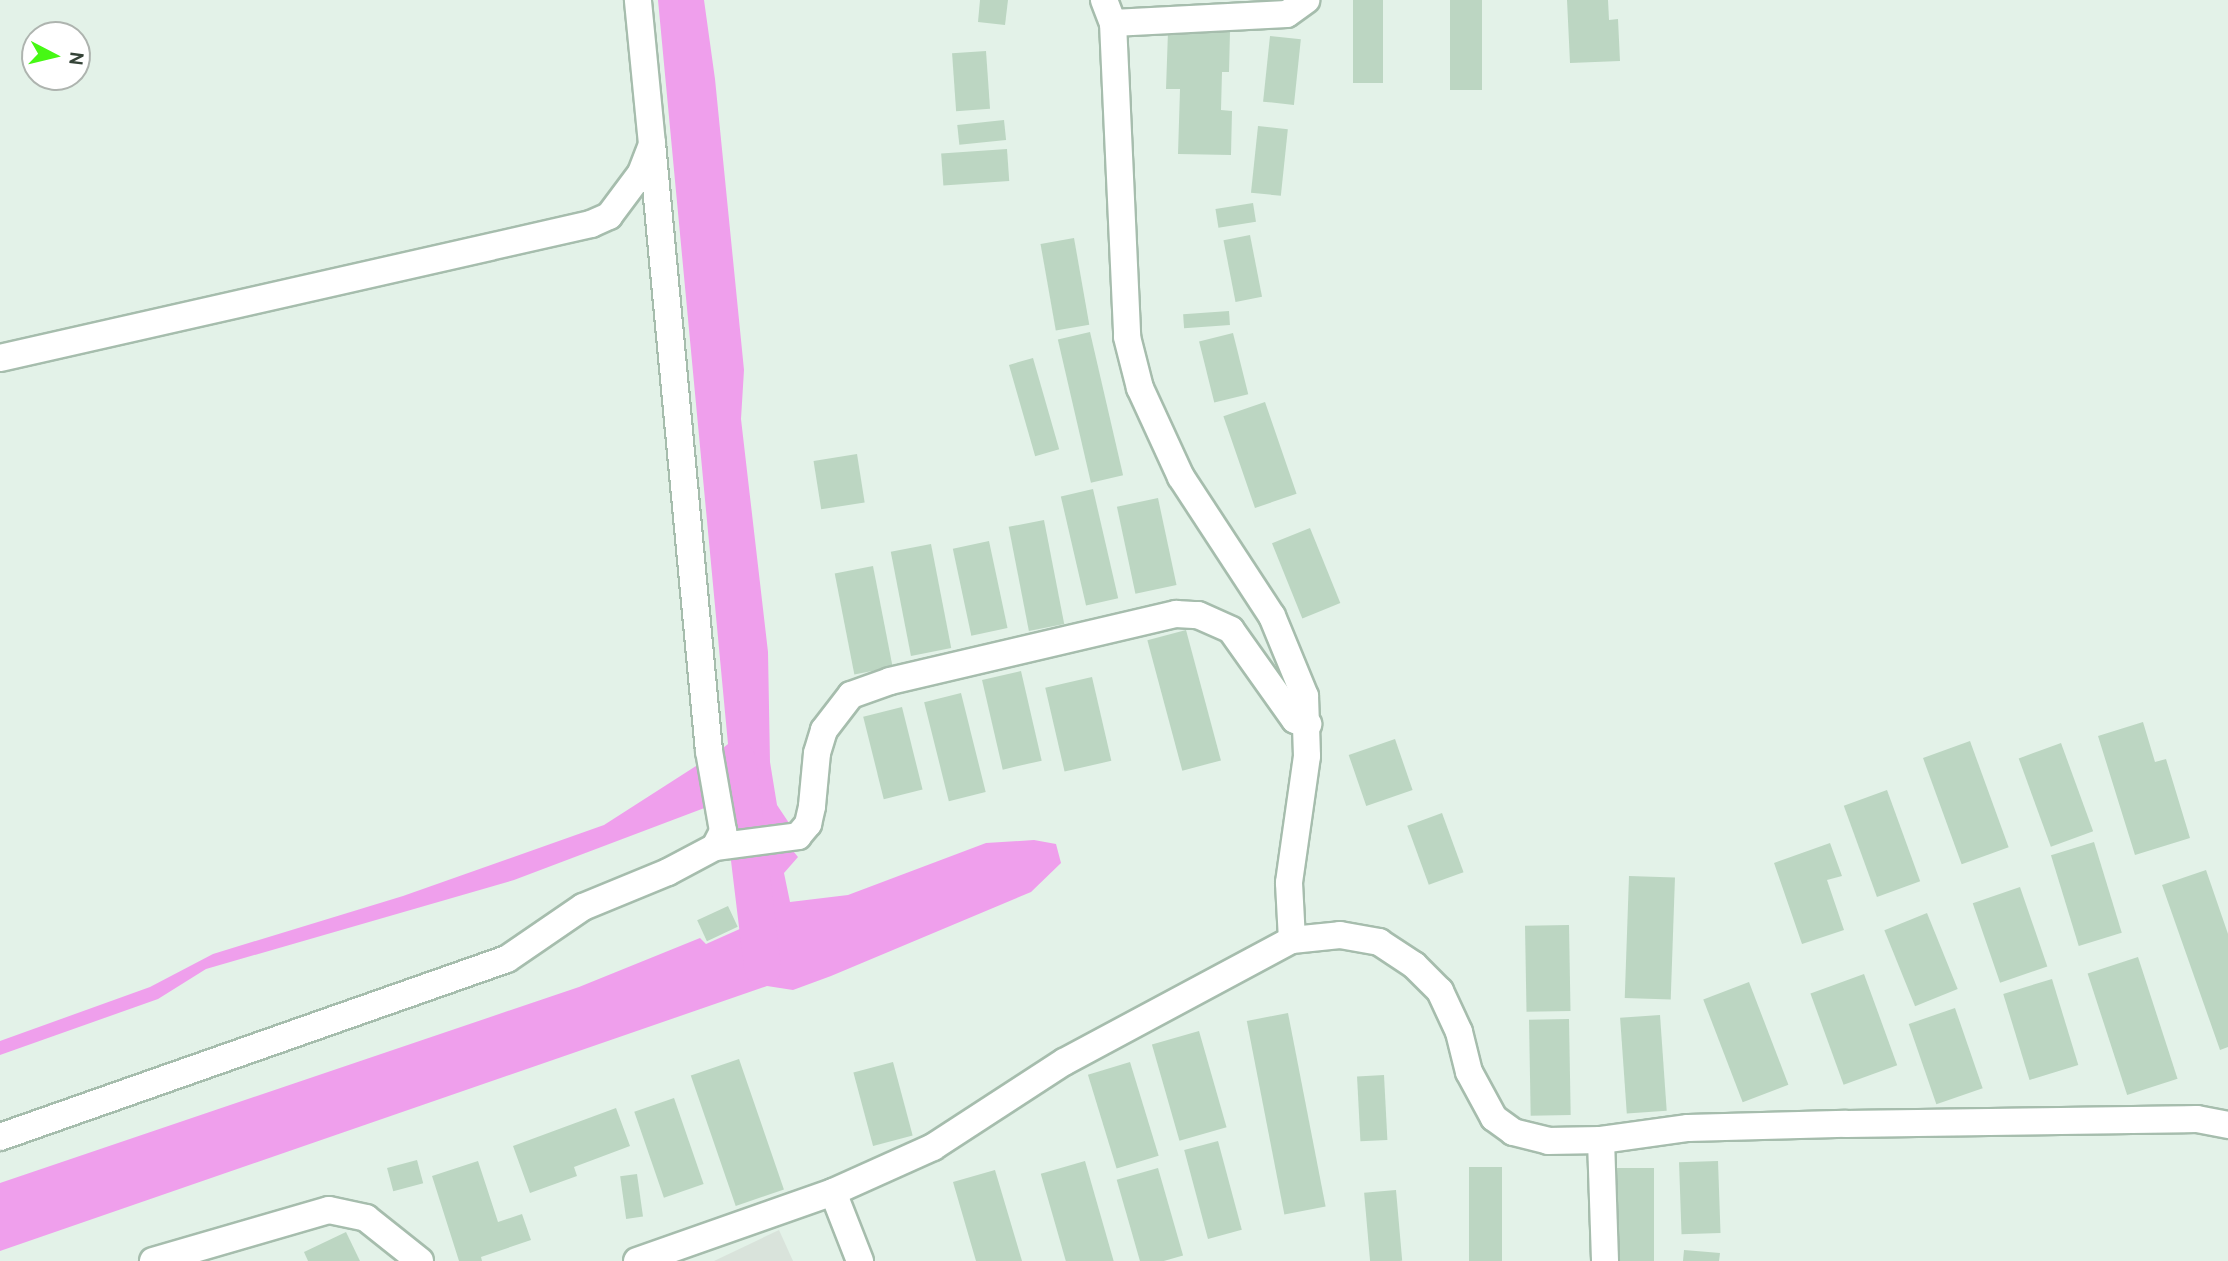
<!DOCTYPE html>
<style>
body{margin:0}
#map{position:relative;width:2228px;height:1261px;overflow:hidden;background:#e3f2e8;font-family:Overpass,sans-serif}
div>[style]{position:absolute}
.industrial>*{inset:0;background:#d9e3db}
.water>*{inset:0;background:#ef9fec}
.canal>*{height:37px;margin:-18.5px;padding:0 18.5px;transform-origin:18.5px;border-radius:18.5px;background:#ef9fec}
.building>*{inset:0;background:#bcd6c2;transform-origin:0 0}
.roads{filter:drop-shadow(2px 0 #a6bdad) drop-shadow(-2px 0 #a6bdad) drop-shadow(0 2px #a6bdad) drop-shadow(0 -2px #a6bdad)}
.minor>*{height:26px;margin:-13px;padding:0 13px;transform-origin:13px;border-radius:13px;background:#fff}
span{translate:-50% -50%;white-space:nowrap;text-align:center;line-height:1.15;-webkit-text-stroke:5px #fff;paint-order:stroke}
.north{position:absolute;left:21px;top:21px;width:70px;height:70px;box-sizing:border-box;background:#fff;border:2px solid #aeb4af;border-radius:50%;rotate:97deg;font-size:19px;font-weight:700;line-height:28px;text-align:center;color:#344337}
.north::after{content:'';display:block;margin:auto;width:24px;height:32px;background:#46f814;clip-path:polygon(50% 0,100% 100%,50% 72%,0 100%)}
</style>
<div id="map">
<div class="industrial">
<div style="clip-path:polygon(779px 1230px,793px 1261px,714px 1261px)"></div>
</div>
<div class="water">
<div style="clip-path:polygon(658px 0,704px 0,715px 79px,744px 370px,741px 419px,768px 652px,770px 762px,777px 805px,789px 823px,745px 830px,738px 790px,716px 754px,728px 744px)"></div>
<div style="clip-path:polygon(696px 766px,705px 766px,715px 804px,514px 880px,206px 969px,158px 999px,0 1055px,0 1041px,150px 987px,213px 954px,403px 896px,604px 825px)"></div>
<div style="clip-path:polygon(1034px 840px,1056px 844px,1061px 863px,1031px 892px,831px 976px,793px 990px,767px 986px,0 1251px,0 1183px,579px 987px,700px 938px,706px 944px,742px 928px,769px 910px,758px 889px,753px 851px,789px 846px,798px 857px,784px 873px,790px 902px,848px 895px,986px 843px)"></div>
</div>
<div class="canal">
<div style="left:737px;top:760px;width:209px;rotate:83.1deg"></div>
</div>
<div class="building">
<div style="clip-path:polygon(980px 0,1008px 0,1005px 25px,978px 22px)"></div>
<div style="left:1353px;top:0;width:30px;height:83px"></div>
<div style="left:1450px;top:0;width:32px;height:90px"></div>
<div style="clip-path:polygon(1567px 0,1608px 0,1609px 20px,1618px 19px,1620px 61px,1570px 63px)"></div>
<div style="clip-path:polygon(1168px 31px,1230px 32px,1229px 72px,1222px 72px,1221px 110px,1232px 111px,1231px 155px,1178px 154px,1180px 89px,1166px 89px)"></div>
<div style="left:1270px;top:36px;width:31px;height:66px;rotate:6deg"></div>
<div style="left:986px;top:51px;width:58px;height:34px;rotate:86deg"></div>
<div style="left:1004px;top:120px;width:20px;height:47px;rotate:84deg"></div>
<div style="left:1258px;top:126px;width:30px;height:67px;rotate:6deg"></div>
<div style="left:1007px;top:149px;width:32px;height:66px;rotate:86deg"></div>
<div style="left:1253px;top:203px;width:19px;height:38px;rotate:81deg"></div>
<div style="left:1250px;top:235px;width:63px;height:27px;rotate:79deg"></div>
<div style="left:1074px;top:238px;width:88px;height:34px;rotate:80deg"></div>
<div style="left:1229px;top:311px;width:14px;height:46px;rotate:86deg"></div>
<div style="left:1090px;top:332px;width:147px;height:33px;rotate:77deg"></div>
<div style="left:1233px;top:333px;width:63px;height:35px;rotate:76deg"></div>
<div style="left:1033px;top:358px;width:95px;height:25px;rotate:74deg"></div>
<div style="left:1265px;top:402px;width:97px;height:44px;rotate:71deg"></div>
<div style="left:857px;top:454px;width:49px;height:44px;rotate:81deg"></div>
<div style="left:1093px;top:489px;width:112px;height:33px;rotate:77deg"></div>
<div style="left:1158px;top:498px;width:89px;height:42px;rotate:78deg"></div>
<div style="left:1044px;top:520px;width:106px;height:36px;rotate:79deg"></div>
<div style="left:1310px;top:528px;width:81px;height:41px;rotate:68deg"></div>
<div style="left:989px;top:541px;width:89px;height:37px;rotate:78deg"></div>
<div style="left:931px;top:544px;width:106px;height:41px;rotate:79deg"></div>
<div style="left:873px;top:566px;width:103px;height:39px;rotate:79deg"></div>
<div style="left:1186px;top:630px;width:135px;height:40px;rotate:75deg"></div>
<div style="left:1021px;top:671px;width:92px;height:40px;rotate:77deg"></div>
<div style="left:1092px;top:677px;width:86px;height:48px;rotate:77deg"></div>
<div style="left:961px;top:693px;width:102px;height:38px;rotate:76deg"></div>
<div style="left:902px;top:707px;width:85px;height:40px;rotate:76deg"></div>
<div style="clip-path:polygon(2143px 722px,2155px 762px,2166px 759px,2190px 838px,2135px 855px,2098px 736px)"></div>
<div style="left:1395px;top:739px;width:54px;height:49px;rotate:71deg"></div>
<div style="left:1970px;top:741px;width:113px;height:50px;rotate:70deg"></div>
<div style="left:2061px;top:743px;width:94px;height:45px;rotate:70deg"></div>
<div style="left:1887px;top:790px;width:97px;height:46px;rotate:70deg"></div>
<div style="left:1442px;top:813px;width:63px;height:37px;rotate:70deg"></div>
<div style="left:2094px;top:842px;width:95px;height:45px;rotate:73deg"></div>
<div style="clip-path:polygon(1830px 843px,1842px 876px,1827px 880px,1844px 930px,1802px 944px,1774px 863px)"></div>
<div style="clip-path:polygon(2206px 870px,2228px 934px,2228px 1047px,2220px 1050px,2162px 885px)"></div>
<div style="left:1629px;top:876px;width:46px;height:122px;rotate:2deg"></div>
<div style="left:2020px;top:887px;width:84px;height:50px;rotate:71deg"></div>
<div style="left:728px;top:906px;width:23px;height:34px;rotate:65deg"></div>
<div style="left:1927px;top:913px;width:82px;height:46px;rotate:68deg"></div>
<div style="left:1569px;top:925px;width:86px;height:44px;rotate:89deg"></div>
<div style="left:2138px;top:957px;width:128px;height:53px;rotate:72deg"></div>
<div style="left:1864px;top:974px;width:97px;height:57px;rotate:70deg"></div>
<div style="left:2052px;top:979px;width:90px;height:51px;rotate:73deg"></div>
<div style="left:1749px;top:982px;width:110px;height:49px;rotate:69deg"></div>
<div style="left:1955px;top:1008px;width:85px;height:49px;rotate:71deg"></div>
<div style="left:1288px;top:1013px;width:197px;height:42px;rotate:79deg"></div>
<div style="left:1660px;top:1015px;width:96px;height:40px;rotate:86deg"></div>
<div style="left:1569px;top:1019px;width:96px;height:40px;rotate:89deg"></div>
<div style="left:1199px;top:1031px;width:100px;height:49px;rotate:74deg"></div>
<div style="left:739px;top:1059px;width:138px;height:51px;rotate:71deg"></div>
<div style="left:893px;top:1062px;width:76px;height:41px;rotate:75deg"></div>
<div style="left:1130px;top:1062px;width:98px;height:44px;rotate:73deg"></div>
<div style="left:1384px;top:1075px;width:65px;height:27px;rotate:87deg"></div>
<div style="left:674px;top:1098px;width:91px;height:42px;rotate:71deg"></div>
<div style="clip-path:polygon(616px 1108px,630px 1146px,574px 1167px,577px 1176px,530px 1193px,513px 1146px)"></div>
<div style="left:1218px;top:1141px;width:92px;height:35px;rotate:75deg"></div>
<div style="left:417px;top:1160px;width:24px;height:31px;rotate:75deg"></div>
<div style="clip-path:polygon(478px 1161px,498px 1222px,522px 1214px,531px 1240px,481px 1257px,482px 1261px,459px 1261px,432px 1176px)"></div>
<div style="left:1085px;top:1161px;width:104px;height:46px;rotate:74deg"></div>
<div style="left:1718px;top:1161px;width:72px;height:39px;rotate:88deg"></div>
<div style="left:1469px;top:1167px;width:33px;height:94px"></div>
<div style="left:1158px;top:1168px;width:91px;height:43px;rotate:74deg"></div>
<div style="left:1616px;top:1168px;width:38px;height:93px"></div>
<div style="clip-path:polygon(995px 1170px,1022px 1261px,976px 1261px,953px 1182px)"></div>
<div style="left:637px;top:1174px;width:43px;height:17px;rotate:82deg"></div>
<div style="left:1396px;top:1190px;width:71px;height:32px;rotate:85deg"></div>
<div style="clip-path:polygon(346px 1232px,360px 1261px,308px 1261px,304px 1252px)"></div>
<div style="clip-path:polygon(1684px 1250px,1720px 1253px,1719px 1261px,1683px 1261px)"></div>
</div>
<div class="roads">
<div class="minor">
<div style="left:1104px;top:0;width:25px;rotate:69deg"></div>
<div style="left:1113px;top:23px;width:314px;rotate:87.4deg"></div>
<div style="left:1127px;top:337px;width:53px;rotate:75.7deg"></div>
<div style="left:1140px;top:388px;width:98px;rotate:65.3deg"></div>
<div style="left:1181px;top:477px;width:166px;rotate:56.8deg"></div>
<div style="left:1272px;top:616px;width:87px;rotate:67.6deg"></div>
<div style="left:1305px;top:696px;width:60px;rotate:88.1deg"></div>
<div style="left:1307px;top:756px;width:128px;rotate:98.1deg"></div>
<div style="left:1289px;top:883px;width:57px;rotate:87deg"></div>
<div style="left:1113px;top:23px;width:174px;rotate:-3deg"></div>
<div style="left:1287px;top:14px;width:24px;rotate:-36deg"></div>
<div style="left:0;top:358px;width:606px;rotate:-12.77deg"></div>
<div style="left:591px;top:224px;width:20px;rotate:-24deg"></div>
<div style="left:609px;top:216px;width:54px;rotate:-53.3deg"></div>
<div style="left:641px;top:173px;width:31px;rotate:-69deg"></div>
<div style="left:652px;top:144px;width:145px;rotate:-95.6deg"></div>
<div style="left:715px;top:847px;width:84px;rotate:-7.5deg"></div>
<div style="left:798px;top:836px;width:16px;rotate:-50deg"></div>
<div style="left:808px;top:824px;width:18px;rotate:-77deg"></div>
<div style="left:812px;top:806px;width:53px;rotate:-84.6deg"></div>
<div style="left:817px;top:753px;width:24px;rotate:-73deg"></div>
<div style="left:824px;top:730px;width:44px;rotate:-52.4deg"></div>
<div style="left:851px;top:695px;width:41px;rotate:-19.7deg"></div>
<div style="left:890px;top:681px;width:294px;rotate:-13.2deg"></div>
<div style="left:1176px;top:614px;width:22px;rotate:3deg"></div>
<div style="left:1198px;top:615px;width:36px;rotate:24deg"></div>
<div style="left:1231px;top:630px;width:110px;rotate:54.6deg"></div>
<div style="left:1295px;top:720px;width:14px;rotate:17deg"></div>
<div style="left:0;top:1137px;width:537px;rotate:-19.35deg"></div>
<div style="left:507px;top:959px;width:92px;rotate:-34.4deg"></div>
<div style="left:583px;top:907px;width:92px;rotate:-22.4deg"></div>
<div style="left:668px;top:872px;width:53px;rotate:-28deg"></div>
<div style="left:715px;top:847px;width:18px;rotate:-63deg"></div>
<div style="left:723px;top:831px;width:81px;rotate:-99.9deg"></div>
<div style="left:709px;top:751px;width:610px;rotate:-95.36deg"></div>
<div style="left:1601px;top:1140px;width:121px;rotate:88.1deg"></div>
<div style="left:833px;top:1192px;width:74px;rotate:68.6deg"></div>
<div style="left:153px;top:1261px;width:183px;rotate:-16.2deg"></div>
<div style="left:329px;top:1210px;width:38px;rotate:12deg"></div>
<div style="left:366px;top:1218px;width:69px;rotate:38.5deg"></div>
<div style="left:637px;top:1261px;width:208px;rotate:-19.4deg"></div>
<div style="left:833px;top:1192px;width:110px;rotate:-24.2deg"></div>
<div style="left:933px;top:1147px;width:156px;rotate:-33deg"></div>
<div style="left:1064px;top:1062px;width:259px;rotate:-28.2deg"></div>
<div style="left:1292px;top:940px;width:48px;rotate:-5.9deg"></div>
<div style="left:1340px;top:935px;width:40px;rotate:10deg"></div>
<div style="left:1379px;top:942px;width:42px;rotate:33.3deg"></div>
<div style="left:1414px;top:965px;width:37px;rotate:45deg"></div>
<div style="left:1440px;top:991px;width:45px;rotate:65.1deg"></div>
<div style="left:1459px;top:1032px;width:41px;rotate:76deg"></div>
<div style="left:1469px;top:1072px;width:52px;rotate:61.5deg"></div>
<div style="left:1494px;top:1118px;width:24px;rotate:36deg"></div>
<div style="left:1513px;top:1132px;width:36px;rotate:14deg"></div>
<div style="left:1548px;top:1141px;width:53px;rotate:-1.1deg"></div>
<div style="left:1601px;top:1140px;width:88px;rotate:-7.9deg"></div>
<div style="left:1688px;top:1128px;width:158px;rotate:-1.5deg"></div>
<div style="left:1846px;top:1124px;width:351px;rotate:-0.8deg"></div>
<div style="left:2197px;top:1119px;width:32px;rotate:11deg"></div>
</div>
</div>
<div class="north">N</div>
</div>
